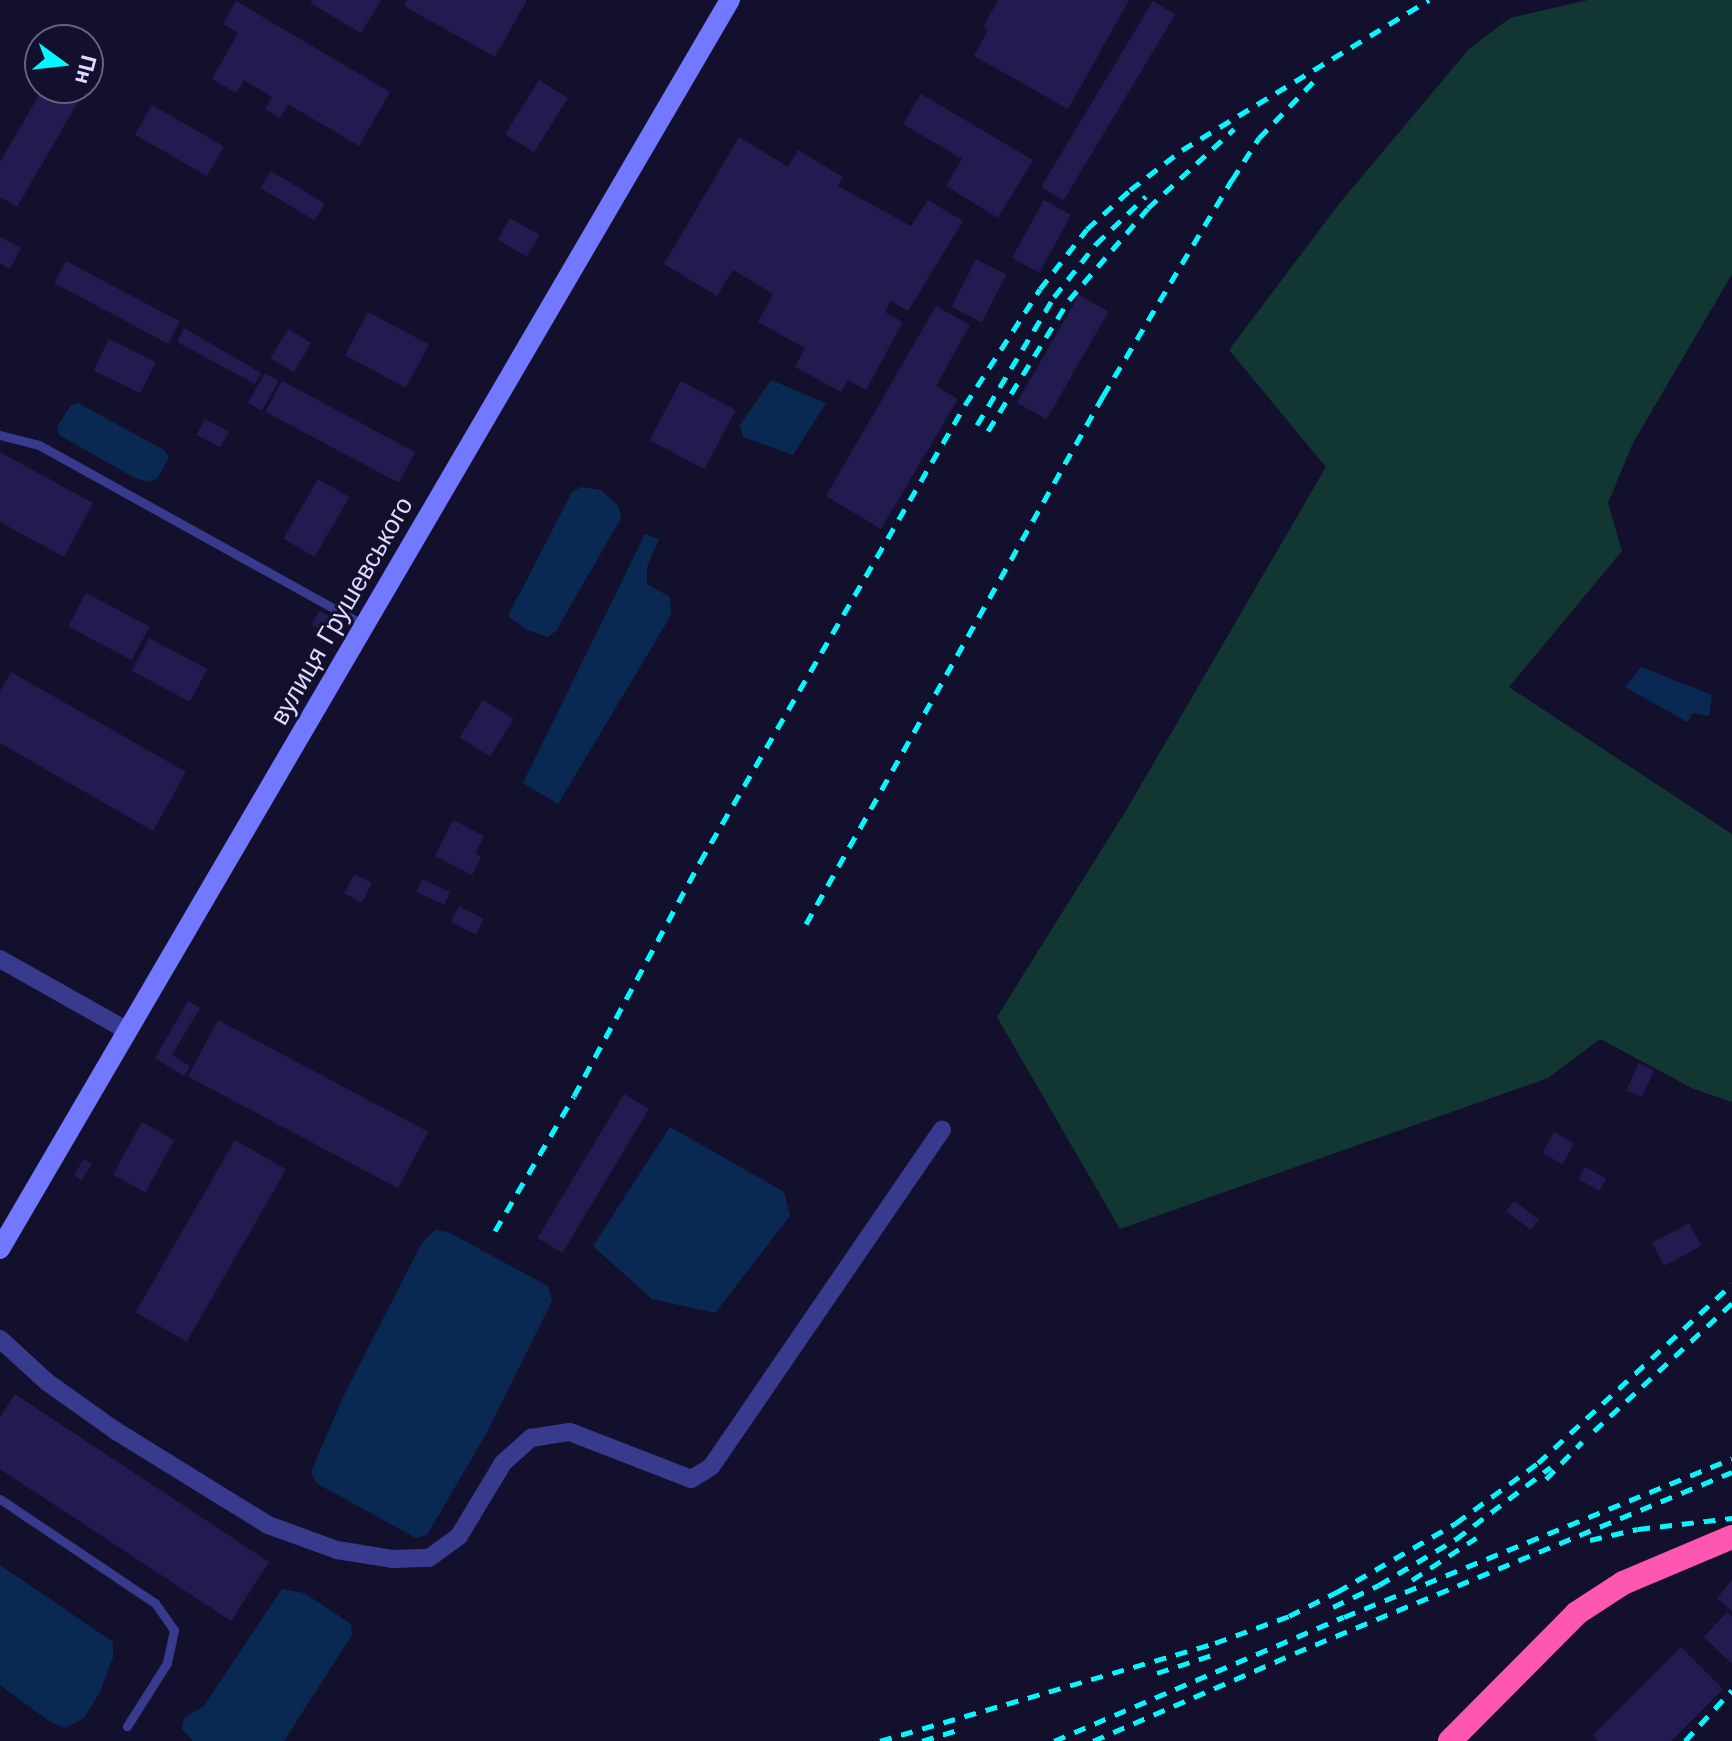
<!DOCTYPE html>
<meta charset="utf-8">
<style>
body{margin:0}
#map{position:relative;width:1732px;height:1741px;overflow:hidden;background:#13102d;font-family:"Work Sans",sans-serif}
div>[style]{position:absolute}
.green>*{inset:0;background:#123733}
.water>*{inset:0;background:#0a2952}
.building>*{inset:0;background:#221b4f;transform-origin:0 0}
.lane>*{height:9px;margin:-4.5px;padding:0 4.5px;transform-origin:4.5px;border-radius:4.5px;background:#383a8e}
.street>*{height:18px;margin:-9px;padding:0 9px;transform-origin:9px;border-radius:9px;background:#383a8e}
.secondary>*{height:20px;margin:-10px;padding:0 10px;transform-origin:10px;border-radius:10px;background:#7278ff}
.highway>*{height:24px;margin:-12px;padding:0 12px;transform-origin:12px;border-radius:12px;background:#ff56b2}
.rail>*{height:5px;margin-top:-2.5px;transform-origin:0;background:repeating-linear-gradient(90deg,#07f6ff 0 12px,transparent 0 22px)}
span{translate:-50% -50%;white-space:nowrap;text-align:center;line-height:1.15;-webkit-text-stroke:6px #13102d;paint-order:stroke}
.street-label{font-size:26px;color:#dddbff}
.north{position:absolute;left:24px;top:24px;width:80px;height:80px;box-sizing:border-box;background:#13102d;border:2px solid #646181;border-radius:50%;rotate:105deg;font-size:22px;font-weight:700;line-height:32px;text-align:center;color:#dddbff}
.north::after{content:'';display:block;margin:auto;width:28px;height:36px;background:#07f6ff;clip-path:polygon(50% 0,100% 100%,50% 72%,0 100%)}
</style>
<div id="map">
<div class="green">
<div style="clip-path:polygon(1588px 0,1732px 0,1732px 274px,1633px 443px,1608px 503px,1622px 551px,1509px 687px,1732px 834px,1732px 1102px,1694px 1089px,1600px 1039px,1548px 1078px,1120px 1229px,997px 1017px,1127px 809px,1326px 467px,1229px 350px,1339px 204px,1469px 49px,1510px 18px)"></div>
</div>
<div class="water">
<div style="clip-path:polygon(771px 380px,826px 403px,793px 455px,743px 437px,740px 425px)"></div>
<div style="clip-path:polygon(78px 403px,164px 450px,169px 457px,157px 479px,147px 482px,135px 478px,59px 435px,57px 427px,71px 405px)"></div>
<div style="clip-path:polygon(581px 487px,601px 490px,618px 506px,621px 518px,556px 631px,548px 637px,527px 630px,508px 616px,572px 492px)"></div>
<div style="clip-path:polygon(645px 534px,659px 539px,647px 567px,647px 584px,670px 597px,671px 615px,558px 804px,523px 783px)"></div>
<div style="clip-path:polygon(1641px 667px,1712px 695px,1709px 716px,1693px 713px,1687px 722px,1625px 687px)"></div>
<div style="clip-path:polygon(670px 1127px,784px 1192px,790px 1216px,715px 1313px,652px 1299px,593px 1246px)"></div>
<div style="clip-path:polygon(435px 1230px,448px 1232px,548px 1286px,552px 1301px,486px 1434px,427px 1535px,416px 1538px,316px 1483px,311px 1472px,343px 1397px,422px 1243px)"></div>
<div style="clip-path:polygon(0 1565px,113px 1642px,113px 1657px,100px 1692px,84px 1718px,65px 1728px,52px 1723px,0 1685px)"></div>
<div style="clip-path:polygon(282px 1589px,304px 1593px,333px 1612px,351px 1624px,352px 1635px,284px 1741px,193px 1741px,182px 1729px,184px 1718px,204px 1706px)"></div>
</div>
<div class="building">
<div style="clip-path:polygon(312px 0,381px 0,361px 33px,310px 3px)"></div>
<div style="clip-path:polygon(407px 0,527px 0,495px 57px,404px 6px)"></div>
<div style="clip-path:polygon(998px 0,1129px 0,1068px 109px,974px 56px,988px 30px,983px 27px)"></div>
<div style="clip-path:polygon(236px 1px,390px 92px,359px 146px,288px 104px,280px 118px,265px 109px,272px 97px,244px 80px,236px 93px,212px 79px,238px 33px,223px 24px)"></div>
<div style="left:1153px;top:1px;width:26px;height:217px;rotate:31deg"></div>
<div style="left:539px;top:80px;width:34px;height:64px;rotate:32deg"></div>
<div style="clip-path:polygon(43px 88px,85px 90px,17px 207px,0 197px,0 162px)"></div>
<div style="clip-path:polygon(921px 94px,1033px 160px,998px 218px,946px 186px,962px 159px,903px 124px)"></div>
<div style="left:152px;top:105px;width:83px;height:34px;rotate:30deg"></div>
<div style="clip-path:polygon(739px 137px,788px 167px,798px 150px,843px 177px,838px 186px,911px 226px,928px 200px,963px 221px,908px 311px,891px 301px,885px 312px,903px 322px,866px 390px,848px 380px,841px 392px,795px 367px,805px 348px,758px 322px,773px 294px,733px 270px,717px 296px,664px 264px)"></div>
<div style="left:271px;top:171px;width:63px;height:20px;rotate:31deg"></div>
<div style="left:1044px;top:200px;width:31px;height:66px;rotate:29deg"></div>
<div style="left:510px;top:218px;width:34px;height:25px;rotate:30deg"></div>
<div style="clip-path:polygon(0 237px,21px 248px,10px 269px,0 263px)"></div>
<div style="left:976px;top:259px;width:34px;height:54px;rotate:27deg"></div>
<div style="left:66px;top:261px;width:129px;height:25px;rotate:28deg"></div>
<div style="left:1079px;top:295px;width:34px;height:124px;rotate:30deg"></div>
<div style="clip-path:polygon(936px 306px,970px 325px,936px 386px,958px 399px,881px 529px,826px 496px)"></div>
<div style="left:368px;top:312px;width:69px;height:49px;rotate:28deg"></div>
<div style="clip-path:polygon(184px 328px,261px 373px,255px 384px,177px 342px)"></div>
<div style="left:288px;top:329px;width:27px;height:34px;rotate:31deg"></div>
<div style="left:109px;top:339px;width:52px;height:35px;rotate:26deg"></div>
<div style="left:265px;top:373px;width:16px;height:34px;rotate:30deg"></div>
<div style="left:282px;top:381px;width:151px;height:35px;rotate:28deg"></div>
<div style="left:681px;top:381px;width:62px;height:67px;rotate:28deg"></div>
<div style="left:205px;top:419px;width:27px;height:18px;rotate:28deg"></div>
<div style="clip-path:polygon(0 452px,93px 503px,64px 557px,0 522px)"></div>
<div style="left:318px;top:479px;width:36px;height:69px;rotate:30deg"></div>
<div style="left:86px;top:593px;width:72px;height:38px;rotate:28deg"></div>
<div style="left:319px;top:611px;width:13px;height:16px;rotate:27deg"></div>
<div style="left:149px;top:638px;width:66px;height:37px;rotate:28deg"></div>
<div style="clip-path:polygon(11px 672px,186px 772px,153px 831px,0 743px,0 691px)"></div>
<div style="left:483px;top:700px;width:36px;height:44px;rotate:32deg"></div>
<div style="clip-path:polygon(453px 820px,484px 836px,475px 854px,481px 857px,472px 875px,435px 856px)"></div>
<div style="left:354px;top:874px;width:20px;height:22px;rotate:27deg"></div>
<div style="left:422px;top:879px;width:31px;height:14px;rotate:25deg"></div>
<div style="left:459px;top:906px;width:28px;height:18px;rotate:27deg"></div>
<div style="clip-path:polygon(188px 1001px,200px 1008px,172px 1055px,190px 1066px,184px 1076px,155px 1058px)"></div>
<div style="left:218px;top:1020px;width:238px;height:64px;rotate:28deg"></div>
<div style="left:1639px;top:1063px;width:17px;height:30px;rotate:25deg"></div>
<div style="left:624px;top:1094px;width:29px;height:168px;rotate:31deg"></div>
<div style="left:142px;top:1122px;width:37px;height:60px;rotate:29deg"></div>
<div style="left:1554px;top:1132px;width:23px;height:24px;rotate:29deg"></div>
<div style="left:235px;top:1140px;width:59px;height:199px;rotate:30deg"></div>
<div style="left:84px;top:1159px;width:9px;height:19px;rotate:32deg"></div>
<div style="left:1585px;top:1167px;width:24px;height:14px;rotate:28deg"></div>
<div style="left:1514px;top:1201px;width:31px;height:13px;rotate:37deg"></div>
<div style="left:1689px;top:1223px;width:26px;height:42px;rotate:62deg"></div>
<div style="clip-path:polygon(15px 1394px,269px 1562px,231px 1621px,0 1469px,0 1417px)"></div>
<div style="clip-path:polygon(1732px 1580px,1732px 1611px,1717px 1598px)"></div>
<div style="clip-path:polygon(1727px 1612px,1732px 1617px,1732px 1664px,1704px 1637px)"></div>
<div style="clip-path:polygon(1681px 1647px,1723px 1689px,1671px 1741px,1598px 1741px,1593px 1735px)"></div>
</div>
<div class="lane">
<div style="left:0;top:435px;width:40px;rotate:14.4deg"></div>
<div style="left:39px;top:445px;width:372px;rotate:29deg"></div>
<div style="left:0;top:1499px;width:187px;rotate:33.9deg"></div>
<div style="left:155px;top:1603px;width:33px;rotate:55deg"></div>
<div style="left:174px;top:1630px;width:34px;rotate:102deg"></div>
<div style="left:167px;top:1663px;width:75px;rotate:122.4deg"></div>
</div>
<div class="street">
<div style="left:0;top:959px;width:145px;rotate:29.4deg"></div>
<div style="left:0;top:1339px;width:64px;rotate:42.5deg"></div>
<div style="left:47px;top:1382px;width:85px;rotate:35.4deg"></div>
<div style="left:116px;top:1431px;width:179px;rotate:31.7deg"></div>
<div style="left:268px;top:1525px;width:73px;rotate:19.9deg"></div>
<div style="left:337px;top:1550px;width:57px;rotate:9.1deg"></div>
<div style="left:393px;top:1559px;width:36px;rotate:-2deg"></div>
<div style="left:429px;top:1558px;width:37px;rotate:-36deg"></div>
<div style="left:459px;top:1536px;width:85px;rotate:-58.9deg"></div>
<div style="left:503px;top:1463px;width:38px;rotate:-42deg"></div>
<div style="left:531px;top:1438px;width:39px;rotate:-9deg"></div>
<div style="left:570px;top:1432px;width:130px;rotate:21.2deg"></div>
<div style="left:691px;top:1479px;width:23px;rotate:-31deg"></div>
<div style="left:711px;top:1467px;width:409px;rotate:-55.6deg"></div>
</div>
<div class="secondary">
<div style="left:0;top:1249px;width:1447px;rotate:-59.7deg"></div>
</div>
<div class="highway">
<div style="left:1450px;top:1741px;width:180px;rotate:-45.2deg"></div>
<div style="left:1577px;top:1613px;width:55px;rotate:-33.1deg"></div>
<div style="left:1623px;top:1583px;width:118px;rotate:-22.9deg"></div>
</div>
<div class="rail">
<div style="left:977px;top:425px;width:149px;rotate:-59deg"></div>
<div style="left:1054px;top:297px;width:68px;rotate:-51.6deg"></div>
<div style="left:1096px;top:244px;width:69px;rotate:-43.8deg"></div>
<div style="left:988px;top:431px;width:154px;rotate:-58.3deg"></div>
<div style="left:1069px;top:300px;width:121px;rotate:-49.3deg"></div>
<div style="left:1148px;top:208px;width:117px;rotate:-42.6deg"></div>
<div style="left:806px;top:924px;width:606px;rotate:-60.64deg"></div>
<div style="left:1103px;top:396px;width:252px;rotate:-59.2deg"></div>
<div style="left:1232px;top:180px;width:50px;rotate:-57.3deg"></div>
<div style="left:1259px;top:138px;width:82px;rotate:-46deg"></div>
<div style="left:495px;top:1231px;width:156px;rotate:-59.7deg"></div>
<div style="left:574px;top:1096px;width:266px;rotate:-61.7deg"></div>
<div style="left:700px;top:862px;width:528px;rotate:-59.89deg"></div>
<div style="left:965px;top:405px;width:138px;rotate:-57.1deg"></div>
<div style="left:1040px;top:289px;width:76px;rotate:-51.9deg"></div>
<div style="left:1087px;top:229px;width:58px;rotate:-42.2deg"></div>
<div style="left:1130px;top:190px;width:66px;rotate:-37.6deg"></div>
<div style="left:1182px;top:150px;width:289px;rotate:-31.3deg"></div>
<div style="left:1594px;top:1431px;width:188px;rotate:-42.8deg"></div>
<div style="left:1546px;top:1479px;width:52px;rotate:-45.8deg"></div>
<div style="left:1590px;top:1540px;width:49px;rotate:-12.9deg"></div>
<div style="left:1638px;top:1529px;width:95px;rotate:-6.7deg"></div>
<div style="left:1412px;top:1580px;width:77px;rotate:-33.3deg"></div>
<div style="left:1333px;top:1607px;width:51px;rotate:-25.6deg"></div>
<div style="left:1379px;top:1585px;width:90px;rotate:-30.9deg"></div>
<div style="left:1456px;top:1539px;width:119px;rotate:-37.2deg"></div>
<div style="left:1157px;top:1673px;width:64px;rotate:-18.2deg"></div>
<div style="left:880px;top:1741px;width:349px;rotate:-16.3deg"></div>
<div style="left:1215px;top:1643px;width:79px;rotate:-20deg"></div>
<div style="left:1289px;top:1616px;width:54px;rotate:-26.6deg"></div>
<div style="left:1337px;top:1592px;width:138px;rotate:-30.1deg"></div>
<div style="left:1456px;top:1523px;width:102px;rotate:-36.2deg"></div>
<div style="left:1538px;top:1463px;width:264px;rotate:-42.7deg"></div>
<div style="left:922px;top:1741px;width:37px;rotate:-17deg"></div>
<div style="left:1054px;top:1741px;width:315px;rotate:-23.2deg"></div>
<div style="left:1344px;top:1617px;width:419px;rotate:-22.2deg"></div>
<div style="left:1093px;top:1741px;width:220px;rotate:-23.5deg"></div>
<div style="left:1295px;top:1653px;width:473px;rotate:-22.5deg"></div>
<div style="left:1685px;top:1741px;width:69px;rotate:-47.3deg"></div>
</div>
<div class="street-label">
<span style="left:342px;top:611px;rotate:-60deg">вулиця Грушевського</span>
</div>
<div class="north">Пн</div>
</div>
